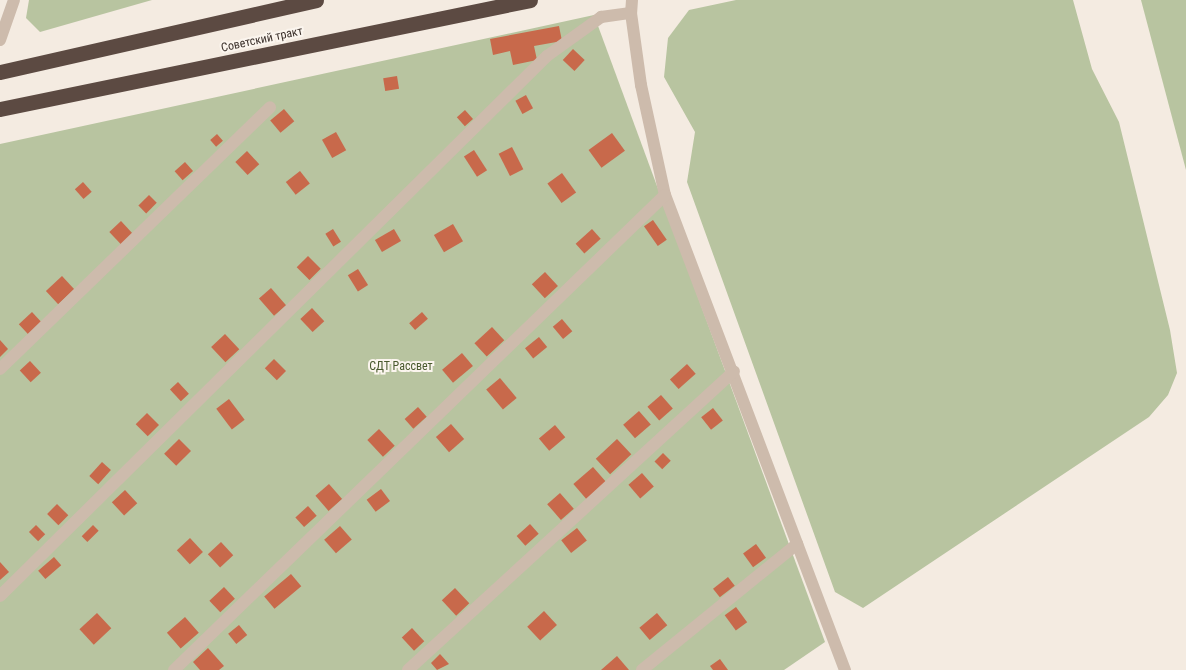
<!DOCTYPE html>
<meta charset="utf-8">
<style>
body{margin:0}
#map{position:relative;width:1186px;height:670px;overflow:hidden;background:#f4ebe1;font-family:"Roboto Condensed",sans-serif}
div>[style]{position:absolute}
.green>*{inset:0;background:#b8c4a0}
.building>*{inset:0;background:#c8694b;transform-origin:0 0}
.minor>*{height:12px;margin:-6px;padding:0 6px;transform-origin:6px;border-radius:6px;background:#cdbbac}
.highway>*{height:15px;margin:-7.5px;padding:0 7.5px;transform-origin:7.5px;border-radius:7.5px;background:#5c4a42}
span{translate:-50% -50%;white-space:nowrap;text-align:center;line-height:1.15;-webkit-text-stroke:4px #fbf5ee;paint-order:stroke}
.street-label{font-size:12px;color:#3b302b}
.park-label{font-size:12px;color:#4a5a2e}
</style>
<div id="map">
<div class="green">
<div style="clip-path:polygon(29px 0,152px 0,40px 32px,26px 18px)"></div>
<div style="clip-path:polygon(736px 0,1073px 0,1092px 69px,1119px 122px,1170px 330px,1177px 373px,1168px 395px,1149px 417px,863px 608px,835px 592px,687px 182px,695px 132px,664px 77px,668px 38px,689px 10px)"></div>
<div style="clip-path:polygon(1141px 0,1186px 0,1186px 170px)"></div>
<div style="clip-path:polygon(594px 15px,825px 642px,784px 670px,0 670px,0 144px)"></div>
</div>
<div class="building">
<div style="clip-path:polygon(559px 26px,562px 41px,534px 46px,537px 60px,513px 65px,510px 51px,493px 55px,490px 39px)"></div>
<div style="left:573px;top:49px;width:16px;height:15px;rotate:43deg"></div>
<div style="left:397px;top:76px;width:13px;height:14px;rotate:81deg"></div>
<div style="left:526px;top:95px;width:15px;height:12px;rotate:62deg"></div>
<div style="left:284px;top:109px;width:16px;height:18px;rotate:50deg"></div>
<div style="left:465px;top:110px;width:12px;height:11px;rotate:48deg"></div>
<div style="left:336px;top:132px;width:21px;height:16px;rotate:61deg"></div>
<div style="left:612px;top:133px;width:22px;height:29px;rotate:54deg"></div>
<div style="left:217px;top:134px;width:9px;height:9px;rotate:49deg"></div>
<div style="left:512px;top:147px;width:25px;height:15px;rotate:63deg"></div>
<div style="left:474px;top:150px;width:24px;height:12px;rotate:57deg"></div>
<div style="left:247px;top:151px;width:18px;height:16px;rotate:47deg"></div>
<div style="left:185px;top:162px;width:12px;height:14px;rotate:48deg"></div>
<div style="left:300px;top:171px;width:16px;height:18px;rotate:52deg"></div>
<div style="left:562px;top:173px;width:24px;height:18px;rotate:54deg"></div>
<div style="left:83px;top:182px;width:13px;height:11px;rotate:48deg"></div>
<div style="left:149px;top:195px;width:11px;height:15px;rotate:45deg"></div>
<div style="left:653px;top:220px;width:24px;height:11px;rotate:55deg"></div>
<div style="left:121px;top:221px;width:18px;height:16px;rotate:47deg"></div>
<div style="left:453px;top:224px;width:20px;height:22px;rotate:60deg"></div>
<div style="left:333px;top:229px;width:15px;height:9px;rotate:58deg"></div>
<div style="left:394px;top:229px;width:14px;height:22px;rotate:60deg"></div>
<div style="left:592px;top:229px;width:13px;height:22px;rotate:48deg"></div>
<div style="left:308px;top:256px;width:18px;height:16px;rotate:45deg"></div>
<div style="left:358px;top:269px;width:19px;height:12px;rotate:58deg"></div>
<div style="left:545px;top:272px;width:19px;height:18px;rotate:47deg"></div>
<div style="left:62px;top:276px;width:18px;height:22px;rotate:47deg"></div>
<div style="left:271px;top:288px;width:23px;height:16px;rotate:49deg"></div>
<div style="left:312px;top:308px;width:18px;height:16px;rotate:47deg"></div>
<div style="left:32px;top:312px;width:16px;height:18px;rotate:47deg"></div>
<div style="left:422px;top:312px;width:9px;height:17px;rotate:49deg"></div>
<div style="left:562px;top:319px;width:16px;height:12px;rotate:50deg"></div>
<div style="left:492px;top:327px;width:18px;height:24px;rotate:47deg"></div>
<div style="left:225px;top:334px;width:21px;height:19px;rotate:47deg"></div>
<div style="left:539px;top:337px;width:13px;height:18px;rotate:51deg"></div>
<div style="clip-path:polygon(0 340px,8px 349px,0 357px)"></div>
<div style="left:462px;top:353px;width:17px;height:26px;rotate:50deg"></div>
<div style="left:274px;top:359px;width:17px;height:13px;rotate:45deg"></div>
<div style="left:30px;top:361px;width:16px;height:14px;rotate:47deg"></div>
<div style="left:687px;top:364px;width:13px;height:23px;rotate:48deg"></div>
<div style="left:500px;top:378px;width:26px;height:18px;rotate:50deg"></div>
<div style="left:178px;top:382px;width:16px;height:11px;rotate:47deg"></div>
<div style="left:661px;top:395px;width:18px;height:18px;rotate:49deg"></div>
<div style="left:229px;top:399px;width:26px;height:16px;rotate:53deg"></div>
<div style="left:418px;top:407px;width:13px;height:18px;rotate:48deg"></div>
<div style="left:713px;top:408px;width:16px;height:15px;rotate:52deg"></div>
<div style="left:639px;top:411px;width:18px;height:21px;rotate:49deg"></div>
<div style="left:147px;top:413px;width:17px;height:16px;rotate:45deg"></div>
<div style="left:451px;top:424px;width:20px;height:20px;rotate:49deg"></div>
<div style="left:555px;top:425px;width:16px;height:21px;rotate:50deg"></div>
<div style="left:379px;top:429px;width:23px;height:16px;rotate:47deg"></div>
<div style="left:179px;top:439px;width:17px;height:21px;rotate:45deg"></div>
<div style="left:617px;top:439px;width:21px;height:29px;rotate:47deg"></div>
<div style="left:663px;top:453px;width:11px;height:12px;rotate:45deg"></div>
<div style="left:102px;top:462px;width:12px;height:19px;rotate:42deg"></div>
<div style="left:593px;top:467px;width:20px;height:26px;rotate:49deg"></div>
<div style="left:642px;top:473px;width:18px;height:18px;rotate:49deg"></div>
<div style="left:329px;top:484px;width:20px;height:18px;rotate:49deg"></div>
<div style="left:381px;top:489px;width:15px;height:18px;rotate:53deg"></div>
<div style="left:125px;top:490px;width:18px;height:18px;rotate:47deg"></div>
<div style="left:560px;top:493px;width:21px;height:17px;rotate:49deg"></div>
<div style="left:57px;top:504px;width:16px;height:14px;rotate:45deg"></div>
<div style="left:308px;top:506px;width:13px;height:17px;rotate:48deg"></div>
<div style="left:530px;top:524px;width:13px;height:18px;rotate:48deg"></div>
<div style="left:36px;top:525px;width:13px;height:10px;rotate:45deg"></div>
<div style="left:93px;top:525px;width:8px;height:16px;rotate:45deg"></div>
<div style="left:340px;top:526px;width:18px;height:21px;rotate:49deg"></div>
<div style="left:577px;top:528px;width:16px;height:20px;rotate:52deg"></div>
<div style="left:190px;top:538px;width:19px;height:18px;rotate:47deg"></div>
<div style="left:221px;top:542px;width:18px;height:18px;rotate:47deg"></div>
<div style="left:756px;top:544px;width:17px;height:16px;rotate:54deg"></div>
<div style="left:54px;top:557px;width:11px;height:21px;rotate:49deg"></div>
<div style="clip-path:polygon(0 562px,9px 572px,0 580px)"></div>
<div style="left:291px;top:574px;width:16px;height:35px;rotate:50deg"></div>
<div style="left:728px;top:577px;width:11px;height:19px;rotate:52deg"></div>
<div style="left:224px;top:587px;width:16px;height:20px;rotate:47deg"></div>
<div style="left:455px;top:588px;width:21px;height:18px;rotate:47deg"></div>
<div style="left:736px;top:607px;width:19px;height:14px;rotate:54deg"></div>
<div style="left:544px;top:611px;width:19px;height:23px;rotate:47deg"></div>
<div style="left:97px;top:613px;width:21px;height:24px;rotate:47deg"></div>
<div style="left:657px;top:613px;width:16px;height:23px;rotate:50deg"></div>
<div style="left:185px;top:617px;width:21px;height:24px;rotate:49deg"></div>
<div style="left:239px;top:625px;width:13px;height:14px;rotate:51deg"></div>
<div style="left:412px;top:628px;width:18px;height:14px;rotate:47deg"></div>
<div style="clip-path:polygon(208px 648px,224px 666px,219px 670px,200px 670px,193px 662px)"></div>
<div style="clip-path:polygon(440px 654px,449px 664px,437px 670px,431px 663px)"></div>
<div style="clip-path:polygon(617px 656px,629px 670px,601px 670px)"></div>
<div style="clip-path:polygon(720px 659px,728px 670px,713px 670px,710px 666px)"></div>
</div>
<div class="minor">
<div style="left:632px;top:0;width:13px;rotate:94deg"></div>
<div style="left:631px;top:13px;width:73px;rotate:82.1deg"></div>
<div style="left:641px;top:85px;width:113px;rotate:77.7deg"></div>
<div style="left:665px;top:195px;width:508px;rotate:69.25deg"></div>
<div style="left:0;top:40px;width:42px;rotate:-70.7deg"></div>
<div style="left:0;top:369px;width:376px;rotate:-44.1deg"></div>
<div style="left:0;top:596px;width:769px;rotate:-44.63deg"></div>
<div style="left:547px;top:56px;width:67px;rotate:-35.8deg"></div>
<div style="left:601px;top:17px;width:30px;rotate:-8deg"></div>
<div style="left:174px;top:670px;width:683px;rotate:-44.05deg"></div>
<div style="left:408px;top:670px;width:442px;rotate:-42.5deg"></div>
<div style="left:642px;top:670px;width:200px;rotate:-39.1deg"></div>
</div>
<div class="highway">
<div style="left:0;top:72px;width:324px;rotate:-12.8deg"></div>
<div style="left:0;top:109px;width:541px;rotate:-11.62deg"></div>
</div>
<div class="street-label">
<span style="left:262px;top:40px;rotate:-12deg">Советский тракт</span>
</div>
<div class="park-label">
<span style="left:401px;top:367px">СДТ Рассвет</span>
</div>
</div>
